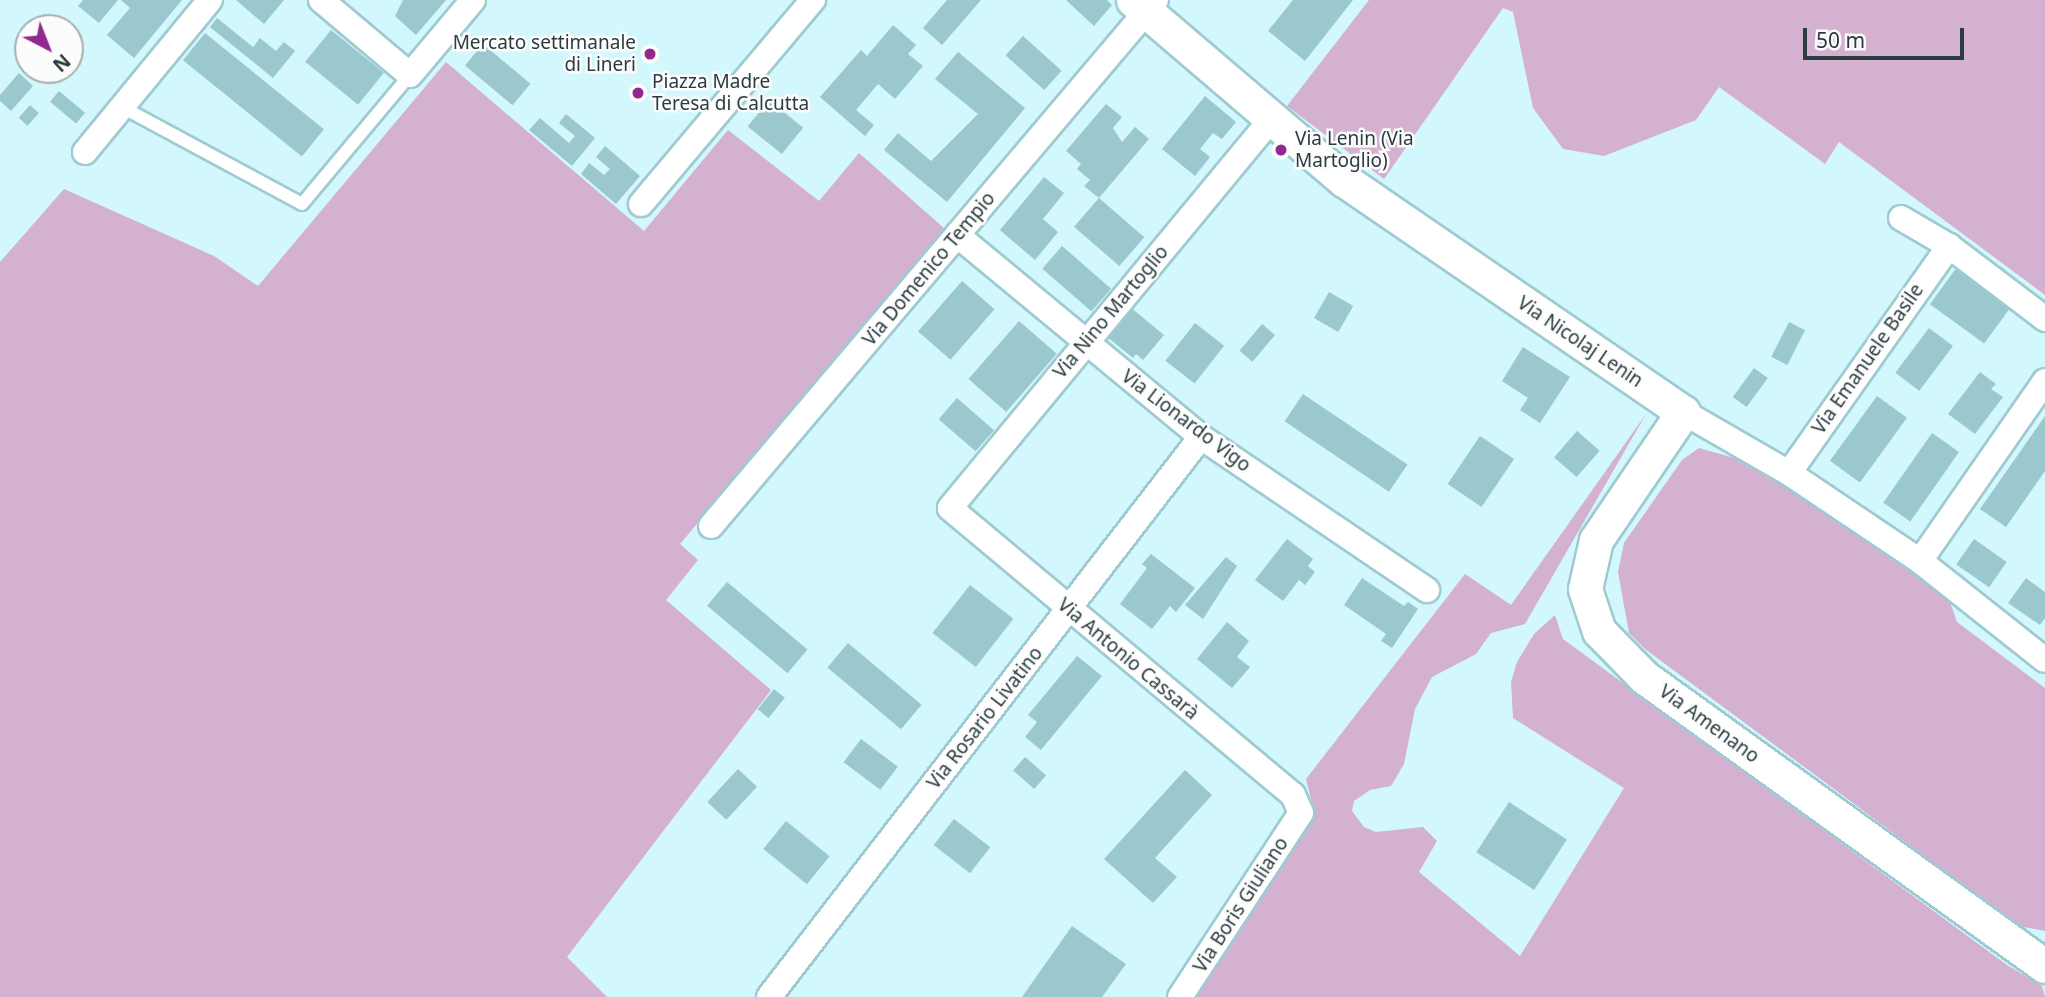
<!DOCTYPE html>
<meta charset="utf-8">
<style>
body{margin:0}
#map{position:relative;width:2045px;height:997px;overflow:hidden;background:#d2f7fc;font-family:"Noto Sans",sans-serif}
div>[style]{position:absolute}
.green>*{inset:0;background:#d4b0d1}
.building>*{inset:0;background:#9ac8ce;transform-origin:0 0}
.roads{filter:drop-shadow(2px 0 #9ecbd1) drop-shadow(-2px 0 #9ecbd1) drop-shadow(0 2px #9ecbd1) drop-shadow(0 -2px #9ecbd1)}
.lane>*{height:12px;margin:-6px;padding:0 6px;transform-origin:6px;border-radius:6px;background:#fff}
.street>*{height:24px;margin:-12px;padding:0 12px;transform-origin:12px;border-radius:12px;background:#fff}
.secondary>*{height:33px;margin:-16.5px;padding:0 16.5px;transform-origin:16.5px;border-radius:16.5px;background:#fff}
.dots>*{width:19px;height:19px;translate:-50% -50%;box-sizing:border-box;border:4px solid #fcfcfc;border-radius:50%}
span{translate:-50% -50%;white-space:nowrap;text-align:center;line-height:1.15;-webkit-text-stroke:5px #fcfcfc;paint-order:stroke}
.poi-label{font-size:19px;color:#2a3c3f}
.right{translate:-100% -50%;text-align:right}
.left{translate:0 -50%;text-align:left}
.street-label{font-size:19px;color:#2a3c3f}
.north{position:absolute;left:14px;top:14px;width:70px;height:70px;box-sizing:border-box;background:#fcfcfc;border:2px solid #a8afb0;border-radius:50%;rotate:138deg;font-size:19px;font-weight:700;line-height:28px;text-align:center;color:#2a3c3f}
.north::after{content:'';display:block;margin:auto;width:24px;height:32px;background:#91298e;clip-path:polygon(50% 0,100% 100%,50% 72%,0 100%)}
.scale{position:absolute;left:1803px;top:28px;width:161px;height:32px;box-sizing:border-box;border:4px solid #2a3c3f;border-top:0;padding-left:9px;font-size:21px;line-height:24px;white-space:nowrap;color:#2a3c3f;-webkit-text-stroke:5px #fcfcfc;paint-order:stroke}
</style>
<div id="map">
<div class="green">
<div style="clip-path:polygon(1369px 0,2045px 0,2045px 295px,1839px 142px,1825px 164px,1719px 87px,1696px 120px,1604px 156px,1563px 149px,1533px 108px,1513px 12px,1503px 8px,1384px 179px,1287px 106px)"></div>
<div style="clip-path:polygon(446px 62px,644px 231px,728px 130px,819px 201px,859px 153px,945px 229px,680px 544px,698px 560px,666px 600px,771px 690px,567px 957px,607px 997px,0 997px,0 262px,64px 189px,214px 256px,258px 286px)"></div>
<div style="clip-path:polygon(1646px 414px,1525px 624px,1491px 633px,1476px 654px,1432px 677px,1415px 709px,1404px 764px,1391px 786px,1370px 790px,1354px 801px,1352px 811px,1364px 827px,1376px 832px,1423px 827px,1437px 841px,1419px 872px,1520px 956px,1624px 788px,1513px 718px,1511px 682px,1517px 662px,1534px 634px,1555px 615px,1563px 639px,2007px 965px,2042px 986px,2045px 997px,1189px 997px,1313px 807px,1306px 779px,1465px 574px,1511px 605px)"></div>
<div style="clip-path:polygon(1699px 448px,1759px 465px,1949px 599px,1957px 622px,2045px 688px,2045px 931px,2019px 926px,1645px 649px,1629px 633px,1618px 572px,1624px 543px,1682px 460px)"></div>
</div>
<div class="building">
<div style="clip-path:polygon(83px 0,118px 0,99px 23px,78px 6px)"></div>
<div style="clip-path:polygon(121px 0,182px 0,134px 58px,107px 35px,130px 8px)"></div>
<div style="clip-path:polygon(236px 0,284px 0,264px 24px)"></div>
<div style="clip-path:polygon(403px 0,446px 0,416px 35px,395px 16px)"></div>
<div style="clip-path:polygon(947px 0,981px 0,942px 45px,923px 28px)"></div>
<div style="clip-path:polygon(1066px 0,1107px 0,1112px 5px,1094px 26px)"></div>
<div style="clip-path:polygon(1293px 0,1353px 0,1305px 61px,1268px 31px)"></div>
<div style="clip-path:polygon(217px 18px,253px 47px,260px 38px,276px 51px,284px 42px,295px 51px,273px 78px,210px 27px)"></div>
<div style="clip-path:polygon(893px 25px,916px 45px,908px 54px,923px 66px,895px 99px,878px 84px,856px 110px,874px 125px,865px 136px,820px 97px,861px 50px,867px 56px)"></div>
<div style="left:331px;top:30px;width:68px;height:41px;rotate:39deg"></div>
<div style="left:205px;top:33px;width:153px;height:35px;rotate:39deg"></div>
<div style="left:1023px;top:36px;width:52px;height:26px;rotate:42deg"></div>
<div style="left:483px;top:44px;width:62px;height:28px;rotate:40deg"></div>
<div style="clip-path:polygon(958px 52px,1025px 108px,947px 202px,884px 150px,898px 133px,931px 161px,978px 114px,935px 79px)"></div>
<div style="clip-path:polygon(19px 73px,33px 86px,11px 111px,0 101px,0 95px)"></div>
<div style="left:59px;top:91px;width:34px;height:14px;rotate:40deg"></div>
<div style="clip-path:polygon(1205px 96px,1236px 122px,1222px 139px,1213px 133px,1200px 149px,1210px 157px,1195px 176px,1162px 149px)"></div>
<div style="left:769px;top:100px;width:44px;height:34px;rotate:39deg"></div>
<div style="clip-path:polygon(1106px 104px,1122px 117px,1113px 128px,1122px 142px,1135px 127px,1149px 139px,1099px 198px,1084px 186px,1090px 180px,1077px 169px,1081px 164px,1066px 151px)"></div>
<div style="left:30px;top:105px;width:12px;height:17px;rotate:42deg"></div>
<div style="clip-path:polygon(566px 114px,595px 138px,572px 166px,529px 130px,540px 118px,569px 143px,575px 136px,559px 123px)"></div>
<div style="clip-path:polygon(605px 146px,640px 176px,616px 204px,581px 174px,589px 163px,604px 175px,610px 169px,596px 157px)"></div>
<div style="clip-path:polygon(1044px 177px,1064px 193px,1043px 219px,1058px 232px,1035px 260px,1000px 230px)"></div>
<div style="left:1099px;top:198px;width:60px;height:38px;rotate:41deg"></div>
<div style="left:1062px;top:246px;width:65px;height:30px;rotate:41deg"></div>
<div style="left:1957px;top:267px;width:67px;height:46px;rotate:36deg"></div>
<div style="left:962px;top:281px;width:43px;height:67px;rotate:41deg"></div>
<div style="left:1329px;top:292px;width:28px;height:30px;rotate:30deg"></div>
<div style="clip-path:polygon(1130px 307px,1164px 335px,1143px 360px,1136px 354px,1133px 358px,1106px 336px)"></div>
<div style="left:1019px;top:321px;width:50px;height:77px;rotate:41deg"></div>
<div style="left:1789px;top:322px;width:18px;height:39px;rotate:27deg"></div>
<div style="left:1195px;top:323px;width:37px;height:48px;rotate:38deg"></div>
<div style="left:1262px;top:324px;width:17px;height:35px;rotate:40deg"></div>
<div style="left:1929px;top:328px;width:30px;height:56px;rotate:37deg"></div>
<div style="clip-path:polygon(1523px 347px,1570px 377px,1540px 423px,1520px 410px,1528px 398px,1502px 381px)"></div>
<div style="left:1754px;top:368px;width:17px;height:36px;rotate:36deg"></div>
<div style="clip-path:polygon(1980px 372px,1996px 384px,1991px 389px,2003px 397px,1975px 434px,1948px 414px)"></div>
<div style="left:1303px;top:394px;width:126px;height:33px;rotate:34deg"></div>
<div style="left:1877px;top:396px;width:37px;height:80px;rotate:36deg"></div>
<div style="left:957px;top:398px;width:49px;height:28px;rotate:41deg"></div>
<div style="clip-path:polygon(2045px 416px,2045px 471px,2006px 527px,1980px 509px)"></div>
<div style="left:1577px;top:431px;width:30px;height:35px;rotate:41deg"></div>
<div style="left:1932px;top:433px;width:33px;height:85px;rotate:35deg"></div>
<div style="left:1480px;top:436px;width:41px;height:58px;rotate:34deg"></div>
<div style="clip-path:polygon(1287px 539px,1313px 559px,1308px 566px,1315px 572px,1305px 585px,1299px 580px,1283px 601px,1255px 580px)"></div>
<div style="left:1974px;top:539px;width:40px;height:31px;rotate:35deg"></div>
<div style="clip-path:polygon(1151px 554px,1195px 588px,1176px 612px,1170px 606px,1152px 629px,1120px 604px,1147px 568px,1142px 564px)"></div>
<div style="clip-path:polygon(1226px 557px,1237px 566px,1203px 619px,1185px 605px)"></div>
<div style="clip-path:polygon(1362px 578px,1404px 606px,1408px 602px,1418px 609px,1392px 648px,1381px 641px,1386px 634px,1344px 605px)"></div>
<div style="clip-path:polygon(2026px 578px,2045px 592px,2045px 618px,2040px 625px,2008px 603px)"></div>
<div style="left:727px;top:582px;width:105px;height:31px;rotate:40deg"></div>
<div style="left:970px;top:585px;width:55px;height:61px;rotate:38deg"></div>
<div style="clip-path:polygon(1227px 622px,1249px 641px,1237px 657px,1250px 667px,1232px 688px,1197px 659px)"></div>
<div style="left:848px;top:643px;width:96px;height:32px;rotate:40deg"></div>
<div style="clip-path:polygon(1077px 656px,1102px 676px,1041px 750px,1025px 737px,1037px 722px,1028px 715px)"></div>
<div style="left:774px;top:689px;width:14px;height:26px;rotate:39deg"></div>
<div style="left:861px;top:739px;width:46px;height:29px;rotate:37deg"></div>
<div style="left:1025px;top:757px;width:28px;height:18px;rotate:41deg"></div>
<div style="left:738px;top:769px;width:26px;height:45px;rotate:43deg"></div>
<div style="clip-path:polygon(1185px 770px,1212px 795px,1155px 858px,1177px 877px,1153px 903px,1104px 859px)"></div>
<div style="left:1509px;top:802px;width:69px;height:60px;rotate:33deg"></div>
<div style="left:954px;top:819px;width:46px;height:33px;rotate:38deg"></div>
<div style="left:786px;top:821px;width:56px;height:36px;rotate:39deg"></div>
<div style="clip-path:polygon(1072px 926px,1126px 964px,1102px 997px,1022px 997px)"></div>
</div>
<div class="roads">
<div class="lane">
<div style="left:122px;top:107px;width:204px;rotate:28.3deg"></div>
<div style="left:302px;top:204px;width:168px;rotate:-50.1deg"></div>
</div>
<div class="street">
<div style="left:321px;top:0;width:116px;rotate:40.1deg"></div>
<div style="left:410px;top:75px;width:98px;rotate:-50deg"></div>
<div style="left:85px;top:152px;width:197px;rotate:-50.6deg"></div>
<div style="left:641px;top:204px;width:267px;rotate:-49.9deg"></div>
<div style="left:1901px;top:218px;width:56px;rotate:30.3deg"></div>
<div style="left:1949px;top:246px;width:121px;rotate:37.2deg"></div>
<div style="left:957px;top:235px;width:317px;rotate:39.6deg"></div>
<div style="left:1201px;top:437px;width:273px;rotate:34.1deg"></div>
<div style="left:1683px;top:412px;width:122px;rotate:29.9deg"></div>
<div style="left:1789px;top:473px;width:158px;rotate:33.9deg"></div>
<div style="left:1920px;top:561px;width:159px;rotate:38.4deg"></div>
<div style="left:1789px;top:473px;width:278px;rotate:-54.8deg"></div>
<div style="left:711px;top:526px;width:689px;rotate:-49.77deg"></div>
<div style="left:1920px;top:561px;width:219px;rotate:-55.2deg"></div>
<div style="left:769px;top:997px;width:707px;rotate:-52.35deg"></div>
<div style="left:1180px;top:997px;width:220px;rotate:-56.7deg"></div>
<div style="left:1301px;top:813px;width:20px;rotate:-114deg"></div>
<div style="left:1293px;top:795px;width:447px;rotate:-140.1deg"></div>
<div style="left:950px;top:508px;width:507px;rotate:-50.44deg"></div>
</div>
<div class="secondary">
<div style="left:1133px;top:0;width:277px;rotate:40.5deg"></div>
<div style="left:1344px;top:180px;width:411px;rotate:34.4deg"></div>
<div style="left:1683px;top:412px;width:155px;rotate:124.2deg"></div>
<div style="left:1596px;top:540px;width:50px;rotate:102.7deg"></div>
<div style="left:1585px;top:589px;width:44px;rotate:71.6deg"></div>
<div style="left:1599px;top:631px;width:64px;rotate:45.6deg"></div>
<div style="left:1644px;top:677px;width:494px;rotate:35.8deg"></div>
</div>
</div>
<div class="dots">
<div style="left:650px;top:54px;background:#91298e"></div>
<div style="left:638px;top:93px;background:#91298e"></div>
<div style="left:1281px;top:150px;background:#91298e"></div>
</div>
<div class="poi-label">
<span class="right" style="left:636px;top:54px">Mercato settimanale<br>di Lineri</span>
<span class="left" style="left:652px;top:93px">Piazza Madre<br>Teresa di Calcutta</span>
<span class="left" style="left:1295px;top:150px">Via Lenin (Via<br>Martoglio)</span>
</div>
<div class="street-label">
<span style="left:929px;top:269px;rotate:-50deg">Via Domenico Tempio</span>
<span style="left:1111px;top:312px;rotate:-50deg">Via Nino Martoglio</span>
<span style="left:1580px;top:342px;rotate:34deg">Via Nicolaj Lenin</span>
<span style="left:1868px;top:359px;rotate:-55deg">Via Emanuele Basile</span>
<span style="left:1186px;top:421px;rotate:37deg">Via Lionardo Vigo</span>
<span style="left:1128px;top:659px;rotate:40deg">Via Antonio Cassarà</span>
<span style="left:985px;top:718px;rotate:-52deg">Via Rosario Livatino</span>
<span style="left:1709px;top:724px;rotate:36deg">Via Amenano</span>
<span style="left:1241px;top:905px;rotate:-57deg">Via Boris Giuliano</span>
</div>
<div class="north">N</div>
<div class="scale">50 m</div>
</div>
